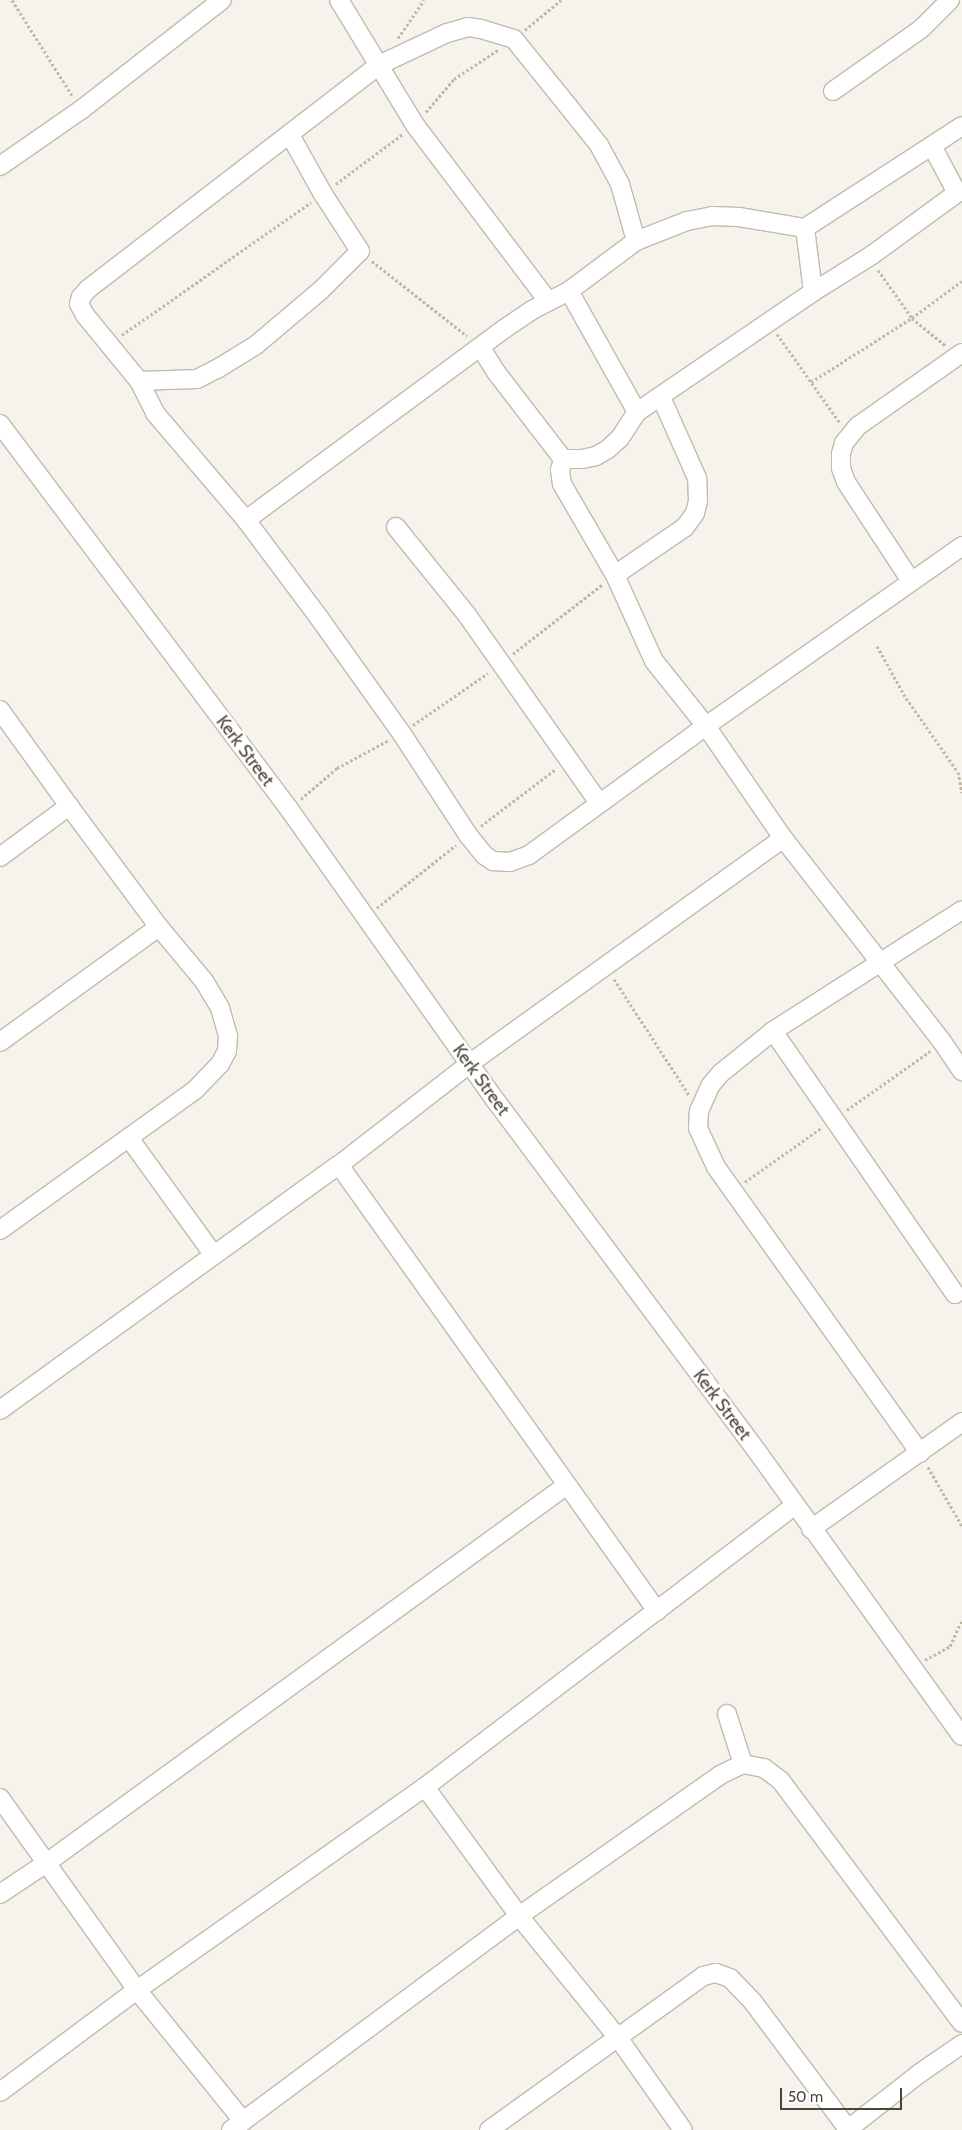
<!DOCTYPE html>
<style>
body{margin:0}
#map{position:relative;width:962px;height:2130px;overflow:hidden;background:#f6f3ec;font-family:Cabin,sans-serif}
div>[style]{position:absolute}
.path>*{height:3px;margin-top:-1.5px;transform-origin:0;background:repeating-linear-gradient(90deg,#c4b79f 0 2.5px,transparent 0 5px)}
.roads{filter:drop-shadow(1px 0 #c2bbae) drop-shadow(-1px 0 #c2bbae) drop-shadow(0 1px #c2bbae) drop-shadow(0 -1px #c2bbae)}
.street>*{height:18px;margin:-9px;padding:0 9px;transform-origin:9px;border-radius:9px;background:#fff}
span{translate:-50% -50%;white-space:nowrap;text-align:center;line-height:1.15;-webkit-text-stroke:5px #fff;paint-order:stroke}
.street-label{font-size:18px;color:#4b4439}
.scale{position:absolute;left:780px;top:2088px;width:122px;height:22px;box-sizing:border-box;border:2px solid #4b4439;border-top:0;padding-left:6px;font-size:15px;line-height:18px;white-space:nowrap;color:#4b4439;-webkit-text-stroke:4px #fff;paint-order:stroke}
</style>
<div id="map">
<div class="path">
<div style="left:12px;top:0;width:115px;rotate:57.8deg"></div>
<div style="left:525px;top:30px;width:47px;rotate:-39.8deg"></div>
<div style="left:398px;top:38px;width:46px;rotate:-55.6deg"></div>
<div style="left:426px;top:112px;width:43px;rotate:-49.7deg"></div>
<div style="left:454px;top:79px;width:53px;rotate:-33.4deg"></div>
<div style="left:336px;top:184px;width:84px;rotate:-36.7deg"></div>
<div style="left:372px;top:261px;width:121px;rotate:38.3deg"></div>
<div style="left:878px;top:270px;width:59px;rotate:54.7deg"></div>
<div style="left:912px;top:318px;width:44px;rotate:39.5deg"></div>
<div style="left:777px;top:334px;width:109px;rotate:54.7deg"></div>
<div style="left:122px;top:335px;width:231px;rotate:-35.1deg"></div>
<div style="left:811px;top:382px;width:120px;rotate:-32.4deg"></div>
<div style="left:912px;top:318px;width:62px;rotate:-36.5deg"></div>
<div style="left:877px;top:646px;width:60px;rotate:60.9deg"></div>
<div style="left:906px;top:698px;width:90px;rotate:54.9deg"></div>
<div style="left:958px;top:772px;width:21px;rotate:79deg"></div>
<div style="left:513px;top:654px;width:114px;rotate:-37.9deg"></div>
<div style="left:413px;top:725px;width:91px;rotate:-34.7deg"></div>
<div style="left:301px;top:799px;width:48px;rotate:-40.7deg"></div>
<div style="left:337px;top:768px;width:59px;rotate:-28.3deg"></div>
<div style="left:481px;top:826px;width:94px;rotate:-37.2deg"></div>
<div style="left:377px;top:908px;width:101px;rotate:-38.6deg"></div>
<div style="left:614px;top:979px;width:138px;rotate:57.1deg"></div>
<div style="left:847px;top:1110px;width:102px;rotate:-35.4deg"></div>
<div style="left:745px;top:1182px;width:93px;rotate:-35.4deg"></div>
<div style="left:928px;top:1467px;width:68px;rotate:60deg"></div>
<div style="left:925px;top:1660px;width:29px;rotate:-29deg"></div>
<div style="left:950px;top:1646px;width:29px;rotate:-65deg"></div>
</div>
<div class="roads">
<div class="street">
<div style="left:339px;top:0;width:146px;rotate:58.7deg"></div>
<div style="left:415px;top:125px;width:221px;rotate:52.9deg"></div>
<div style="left:833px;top:91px;width:108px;rotate:-35.2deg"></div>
<div style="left:921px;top:29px;width:41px;rotate:-45deg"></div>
<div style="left:0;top:166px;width:100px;rotate:-34.8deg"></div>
<div style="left:82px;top:109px;width:177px;rotate:-37.9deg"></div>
<div style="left:636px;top:241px;width:55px;rotate:-21.4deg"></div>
<div style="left:687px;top:221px;width:25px;rotate:-11deg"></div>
<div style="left:712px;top:216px;width:27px;rotate:2deg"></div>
<div style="left:739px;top:217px;width:67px;rotate:9.5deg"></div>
<div style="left:569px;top:291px;width:139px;rotate:60.7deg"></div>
<div style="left:813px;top:292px;width:70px;rotate:-32.1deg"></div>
<div style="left:872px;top:255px;width:105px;rotate:-36.1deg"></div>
<div style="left:957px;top:193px;width:53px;rotate:-118deg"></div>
<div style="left:481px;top:348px;width:28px;rotate:58deg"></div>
<div style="left:496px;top:372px;width:110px;rotate:52.4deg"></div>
<div style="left:139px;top:381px;width:58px;rotate:-2deg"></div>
<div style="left:197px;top:379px;width:22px;rotate:-27deg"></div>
<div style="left:217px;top:369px;width:46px;rotate:-31.6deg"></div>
<div style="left:256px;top:345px;width:85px;rotate:-40.2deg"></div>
<div style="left:321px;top:290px;width:55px;rotate:-45deg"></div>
<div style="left:360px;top:251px;width:68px;rotate:-123deg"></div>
<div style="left:323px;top:194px;width:68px;rotate:-119.2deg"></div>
<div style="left:0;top:424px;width:481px;rotate:53.1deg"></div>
<div style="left:289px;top:809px;width:358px;rotate:54.7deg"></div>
<div style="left:496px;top:1101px;width:440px;rotate:53.3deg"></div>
<div style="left:759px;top:1454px;width:347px;rotate:54.3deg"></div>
<div style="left:563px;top:459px;width:19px"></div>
<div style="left:582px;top:459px;width:14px;rotate:-12deg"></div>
<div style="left:596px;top:456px;width:14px;rotate:-30deg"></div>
<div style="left:608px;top:449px;width:16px;rotate:-43deg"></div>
<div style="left:620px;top:438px;width:31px;rotate:-57deg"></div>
<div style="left:637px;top:412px;width:213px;rotate:-34.3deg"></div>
<div style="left:813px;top:292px;width:64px;rotate:-97.1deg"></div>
<div style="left:805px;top:228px;width:187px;rotate:-33deg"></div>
<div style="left:563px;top:459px;width:11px;rotate:105deg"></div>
<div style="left:560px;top:470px;width:14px;rotate:82deg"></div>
<div style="left:562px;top:484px;width:105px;rotate:59.8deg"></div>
<div style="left:615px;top:575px;width:94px;rotate:65.6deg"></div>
<div style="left:654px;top:661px;width:83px;rotate:51.3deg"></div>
<div style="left:706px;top:726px;width:136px;rotate:55.5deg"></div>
<div style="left:246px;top:520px;width:321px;rotate:-36.5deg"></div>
<div style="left:504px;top:329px;width:34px;rotate:-34deg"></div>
<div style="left:532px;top:310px;width:42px;rotate:-27.2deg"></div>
<div style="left:569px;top:291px;width:84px;rotate:-36.7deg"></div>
<div style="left:636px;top:241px;width:59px;rotate:-105.7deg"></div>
<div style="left:620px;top:184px;width:44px;rotate:-118.3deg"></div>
<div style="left:599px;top:145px;width:50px;rotate:-128.5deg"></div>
<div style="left:568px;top:106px;width:86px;rotate:-128.9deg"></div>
<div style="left:514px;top:39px;width:34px;rotate:-163deg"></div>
<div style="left:481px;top:29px;width:13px;rotate:-171deg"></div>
<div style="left:468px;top:27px;width:22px;rotate:164deg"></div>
<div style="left:447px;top:33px;width:75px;rotate:154.8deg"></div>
<div style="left:379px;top:65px;width:367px;rotate:142.4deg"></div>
<div style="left:88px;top:289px;width:11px;rotate:131deg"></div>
<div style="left:81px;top:297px;width:7px;rotate:106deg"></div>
<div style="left:79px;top:304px;width:13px;rotate:61deg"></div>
<div style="left:85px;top:315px;width:85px;rotate:50.7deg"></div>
<div style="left:139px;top:381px;width:36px;rotate:63deg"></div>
<div style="left:155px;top:413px;width:140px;rotate:49.6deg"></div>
<div style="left:246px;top:520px;width:124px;rotate:53.2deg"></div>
<div style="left:320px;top:619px;width:141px;rotate:54.5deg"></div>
<div style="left:402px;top:734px;width:121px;rotate:56.8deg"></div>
<div style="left:468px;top:835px;width:26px;rotate:51deg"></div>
<div style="left:484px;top:855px;width:11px;rotate:34deg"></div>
<div style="left:493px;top:861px;width:17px;rotate:3deg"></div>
<div style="left:510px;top:862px;width:20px;rotate:-20deg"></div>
<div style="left:529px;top:855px;width:219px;rotate:-36.1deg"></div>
<div style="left:706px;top:726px;width:313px;rotate:-35.1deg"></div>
<div style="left:396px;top:527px;width:113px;rotate:51.1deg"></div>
<div style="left:467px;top:615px;width:230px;rotate:54.9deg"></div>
<div style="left:615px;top:575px;width:85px;rotate:-34.4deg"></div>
<div style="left:685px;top:527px;width:17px;rotate:-54deg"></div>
<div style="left:695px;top:513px;width:12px;rotate:-76deg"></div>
<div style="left:698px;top:501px;width:23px;rotate:-92deg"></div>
<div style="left:697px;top:478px;width:89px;rotate:-114deg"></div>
<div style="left:911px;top:581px;width:118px;rotate:-123.3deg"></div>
<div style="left:846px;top:482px;width:15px;rotate:-110deg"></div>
<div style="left:841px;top:468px;width:14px;rotate:-90deg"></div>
<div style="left:841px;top:454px;width:11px;rotate:-75deg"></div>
<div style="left:844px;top:443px;width:22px;rotate:-51deg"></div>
<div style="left:858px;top:426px;width:127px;rotate:-35.1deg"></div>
<div style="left:0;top:710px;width:118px;rotate:54.3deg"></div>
<div style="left:69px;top:806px;width:151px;rotate:53.4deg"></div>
<div style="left:159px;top:927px;width:70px;rotate:50.2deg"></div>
<div style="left:204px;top:981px;width:31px;rotate:59deg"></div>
<div style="left:220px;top:1008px;width:29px;rotate:74deg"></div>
<div style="left:228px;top:1036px;width:15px;rotate:94deg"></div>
<div style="left:227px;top:1051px;width:15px;rotate:118deg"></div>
<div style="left:220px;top:1064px;width:36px;rotate:134deg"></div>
<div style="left:195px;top:1090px;width:240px;rotate:144.3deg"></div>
<div style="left:0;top:857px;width:86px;rotate:-36.5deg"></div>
<div style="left:773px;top:1031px;width:320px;rotate:55.3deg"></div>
<div style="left:0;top:1042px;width:196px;rotate:-35.9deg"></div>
<div style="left:129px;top:1138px;width:143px;rotate:54.1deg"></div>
<div style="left:339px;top:1165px;width:548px;rotate:54.51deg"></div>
<div style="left:0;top:1410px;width:418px;rotate:-35.9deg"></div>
<div style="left:339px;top:1165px;width:165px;rotate:-37.8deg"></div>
<div style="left:469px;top:1064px;width:387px;rotate:-35.7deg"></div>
<div style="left:783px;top:838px;width:260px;rotate:52deg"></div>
<div style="left:943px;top:1043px;width:34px;rotate:56deg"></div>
<div style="left:920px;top:1453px;width:351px;rotate:-125.5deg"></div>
<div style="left:716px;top:1167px;width:43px;rotate:-114.8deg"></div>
<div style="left:698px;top:1128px;width:17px;rotate:-87deg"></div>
<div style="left:699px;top:1111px;width:27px;rotate:-66deg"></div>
<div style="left:710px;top:1086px;width:17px;rotate:-50deg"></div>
<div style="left:721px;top:1073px;width:67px;rotate:-38.9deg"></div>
<div style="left:773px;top:1031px;width:224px;rotate:-32.6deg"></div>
<div style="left:811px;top:1529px;width:185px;rotate:-35.3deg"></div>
<div style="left:727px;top:1714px;width:52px;rotate:72.3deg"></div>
<div style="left:425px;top:1787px;width:160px;rotate:53.9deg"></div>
<div style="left:519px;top:1916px;width:159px;rotate:50.9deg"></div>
<div style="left:619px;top:2039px;width:111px;rotate:54.9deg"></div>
<div style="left:0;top:1798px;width:236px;rotate:54.5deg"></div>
<div style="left:137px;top:1990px;width:169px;rotate:51deg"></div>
<div style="left:0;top:1894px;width:54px;rotate:-33.7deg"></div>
<div style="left:45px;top:1864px;width:645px;rotate:-35.98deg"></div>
<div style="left:0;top:2092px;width:171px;rotate:-36.7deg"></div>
<div style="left:137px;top:1990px;width:352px;rotate:-35.2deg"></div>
<div style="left:425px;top:1787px;width:464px;rotate:-37.3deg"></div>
<div style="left:231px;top:2130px;width:359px;rotate:-36.6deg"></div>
<div style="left:519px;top:1916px;width:246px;rotate:-35deg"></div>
<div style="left:720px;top:1775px;width:25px;rotate:-26deg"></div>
<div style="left:743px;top:1764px;width:21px;rotate:11deg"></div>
<div style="left:764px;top:1768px;width:21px;rotate:37deg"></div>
<div style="left:781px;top:1781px;width:302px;rotate:53.2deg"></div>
<div style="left:489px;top:2130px;width:264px;rotate:-35.7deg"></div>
<div style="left:703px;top:1976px;width:13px;rotate:-13deg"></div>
<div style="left:716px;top:1973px;width:15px;rotate:20deg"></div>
<div style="left:730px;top:1978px;width:33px;rotate:46deg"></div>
<div style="left:753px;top:2002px;width:159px;rotate:53.2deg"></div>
<div style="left:847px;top:2130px;width:93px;rotate:-38deg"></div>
<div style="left:920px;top:2073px;width:51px;rotate:-34.6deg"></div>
</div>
</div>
<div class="street-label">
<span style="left:245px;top:751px;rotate:53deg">Kerk Street</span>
<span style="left:481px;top:1080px;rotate:54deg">Kerk Street</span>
<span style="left:722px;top:1405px;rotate:53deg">Kerk Street</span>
</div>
<div class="scale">50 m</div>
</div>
